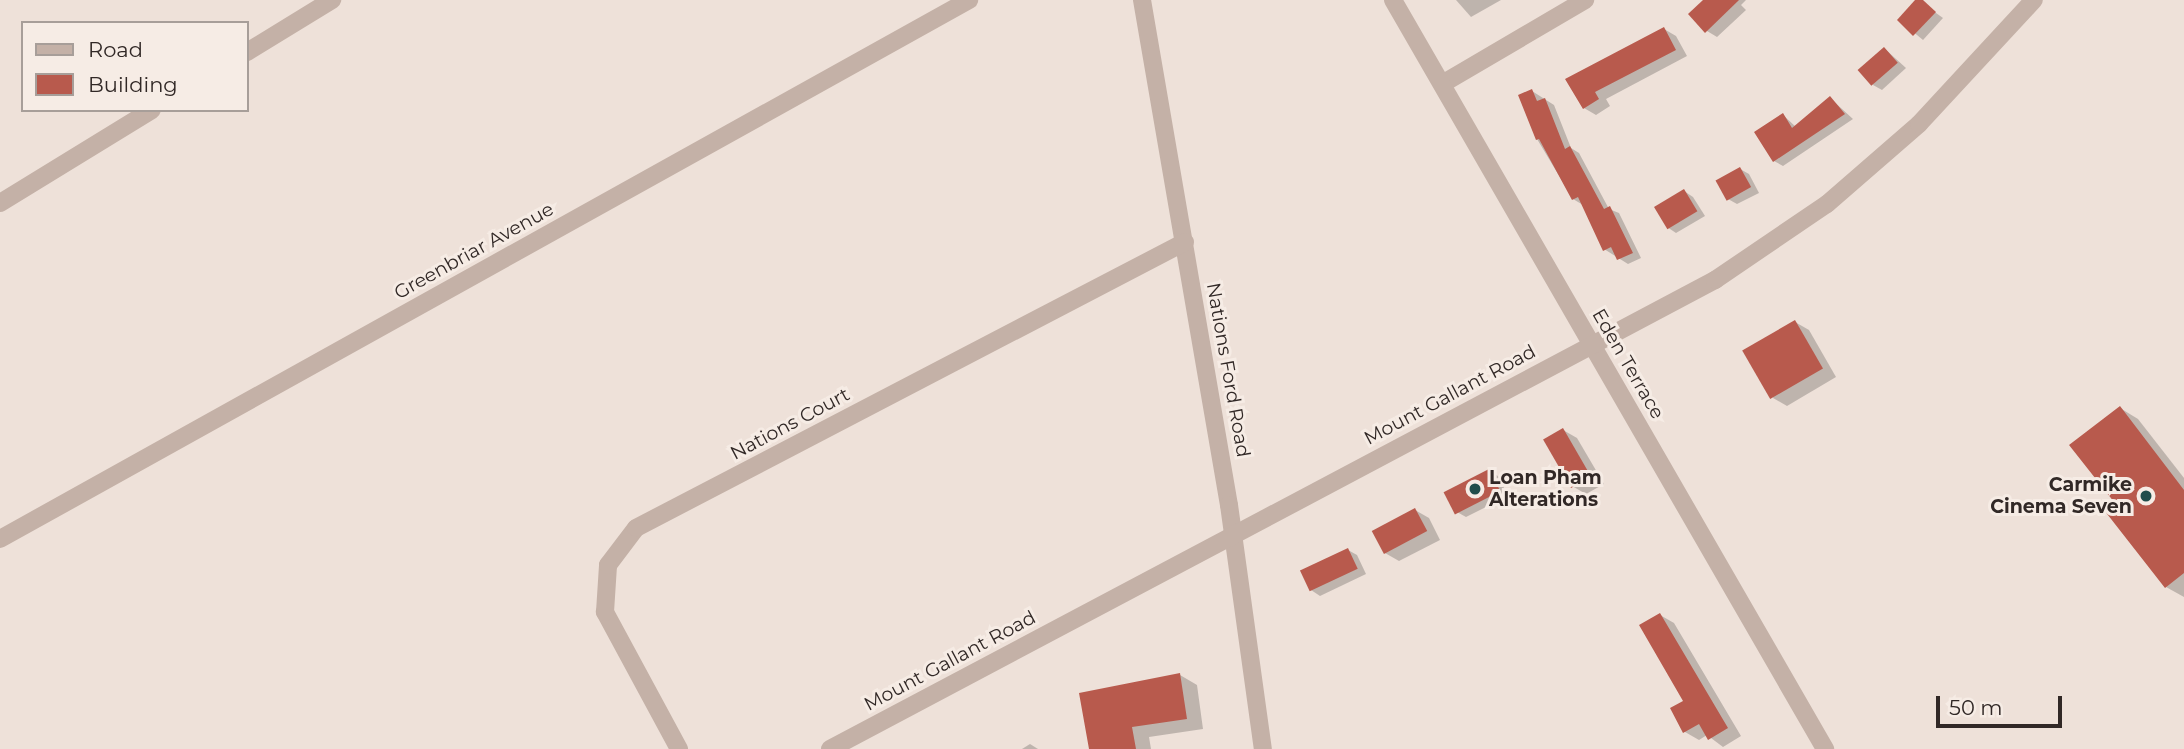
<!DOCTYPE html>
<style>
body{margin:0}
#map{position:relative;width:2184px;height:749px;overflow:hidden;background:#eee1d9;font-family:Montserrat,sans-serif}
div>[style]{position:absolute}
.shadow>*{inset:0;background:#0003}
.building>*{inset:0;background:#b85a4d;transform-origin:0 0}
.minor>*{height:18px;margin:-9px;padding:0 9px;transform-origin:9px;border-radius:9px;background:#c4b1a7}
.tertiary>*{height:18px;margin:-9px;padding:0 9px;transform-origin:9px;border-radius:9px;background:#c4b1a7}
.dots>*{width:19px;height:19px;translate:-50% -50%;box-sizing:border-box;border:4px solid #f6ece5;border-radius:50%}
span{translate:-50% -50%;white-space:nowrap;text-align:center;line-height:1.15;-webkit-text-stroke:6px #f6ece5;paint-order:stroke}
.street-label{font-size:19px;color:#312826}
.poi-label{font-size:19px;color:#312826;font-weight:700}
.left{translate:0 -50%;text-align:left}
.right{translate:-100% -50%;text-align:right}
.legend{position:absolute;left:21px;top:21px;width:228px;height:91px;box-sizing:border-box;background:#f6ece5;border:2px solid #a79e99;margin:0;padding:9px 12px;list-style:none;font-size:21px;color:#312826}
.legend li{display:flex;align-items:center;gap:14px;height:35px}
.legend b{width:35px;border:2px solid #a79e99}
.scale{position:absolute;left:1936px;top:696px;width:126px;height:32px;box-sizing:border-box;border:4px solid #312826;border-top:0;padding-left:9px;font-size:21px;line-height:24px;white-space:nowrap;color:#312826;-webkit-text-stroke:5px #f6ece5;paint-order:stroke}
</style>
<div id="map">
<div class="shadow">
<div style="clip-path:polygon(1456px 0,1501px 0,1471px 17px)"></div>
<div style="clip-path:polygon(1705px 0,1746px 0,1741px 5px,1746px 10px,1717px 37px,1707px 31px)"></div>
<div style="clip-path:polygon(1918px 0,1943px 18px,1923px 40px,1899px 20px)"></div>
<div style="clip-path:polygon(1664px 29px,1676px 36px,1687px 56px,1606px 99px,1610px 106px,1596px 115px,1584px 108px,1567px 80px)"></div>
<div style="clip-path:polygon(1885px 49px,1906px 68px,1882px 90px,1873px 85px)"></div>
<div style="clip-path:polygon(1532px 91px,1554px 105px,1571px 148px,1579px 153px,1609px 209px,1619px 213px,1641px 258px,1628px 264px,1604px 249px,1583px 205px,1573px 199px,1537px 139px)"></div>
<div style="clip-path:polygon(1830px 98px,1853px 119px,1783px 166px,1774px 161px,1783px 115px,1796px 127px)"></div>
<div style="clip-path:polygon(1740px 169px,1749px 174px,1759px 193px,1737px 204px,1728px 199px)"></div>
<div style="clip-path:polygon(1684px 191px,1693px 197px,1705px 216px,1676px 233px,1667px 227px)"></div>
<div style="clip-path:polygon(1795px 322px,1809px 330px,1836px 377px,1787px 406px,1773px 398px)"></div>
<div style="clip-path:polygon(2120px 408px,2138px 419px,2184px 478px,2184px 597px,2166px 587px,2116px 503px)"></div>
<div style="clip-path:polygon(1563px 430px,1577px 438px,1604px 484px,1586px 494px,1572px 486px)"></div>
<div style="clip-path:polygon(1489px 471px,1498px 476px,1508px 496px,1466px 517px,1457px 512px)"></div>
<div style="clip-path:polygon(1415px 510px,1429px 518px,1440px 540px,1399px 561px,1385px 553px)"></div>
<div style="clip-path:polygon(1348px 550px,1357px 555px,1366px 574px,1320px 596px,1311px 590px)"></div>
<div style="clip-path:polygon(1660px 615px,1674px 623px,1741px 736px,1723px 747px,1707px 735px,1699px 740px,1685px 732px,1686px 702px)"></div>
<div style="clip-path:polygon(1180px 675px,1197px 685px,1203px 729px,1149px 737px,1151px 749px,1090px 749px)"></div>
<div style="clip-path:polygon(1030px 744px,1038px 749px,1022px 749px)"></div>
</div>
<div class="building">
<div style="clip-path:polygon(1703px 0,1739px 0,1705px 33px,1688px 14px)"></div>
<div style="clip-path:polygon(1915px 0,1923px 0,1936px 12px,1913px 36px,1897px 20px)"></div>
<div style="clip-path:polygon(1664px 27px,1676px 50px,1595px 92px,1599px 99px,1583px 109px,1565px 79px)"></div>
<div style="left:1884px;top:47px;width:21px;height:35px;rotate:49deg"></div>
<div style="clip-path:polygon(1532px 89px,1537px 101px,1545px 98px,1565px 149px,1570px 146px,1604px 209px,1610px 206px,1633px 253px,1617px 260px,1611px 247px,1603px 251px,1578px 197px,1572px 200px,1539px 139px,1536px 140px,1518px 95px)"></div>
<div style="clip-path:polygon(1830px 96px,1845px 114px,1773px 162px,1754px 132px,1783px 113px,1792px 128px)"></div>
<div style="left:1740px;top:167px;width:23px;height:28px;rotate:61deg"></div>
<div style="left:1684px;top:189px;width:26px;height:35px;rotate:59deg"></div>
<div style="left:1795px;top:320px;width:56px;height:61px;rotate:60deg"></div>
<div style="clip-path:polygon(2120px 406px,2184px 490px,2184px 573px,2165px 588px,2104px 510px,2114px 502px,2069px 445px)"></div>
<div style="left:1563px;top:428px;width:56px;height:23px;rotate:60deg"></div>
<div style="left:1489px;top:469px;width:25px;height:51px;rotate:63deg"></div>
<div style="left:1415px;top:508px;width:26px;height:49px;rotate:62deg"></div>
<div style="left:1348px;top:548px;width:23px;height:53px;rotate:65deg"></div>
<div style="clip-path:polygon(1660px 613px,1728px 728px,1708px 740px,1699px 724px,1683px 733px,1670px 708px,1683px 701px,1639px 625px)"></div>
<div style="clip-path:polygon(1180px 673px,1187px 719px,1132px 727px,1136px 749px,1089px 749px,1079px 693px)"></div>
</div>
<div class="minor">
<div style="left:1142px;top:0;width:512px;rotate:80.23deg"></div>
<div style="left:1229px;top:505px;width:246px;rotate:82.1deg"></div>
<div style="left:247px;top:52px;width:100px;rotate:-31.5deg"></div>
<div style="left:1442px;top:84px;width:166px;rotate:-30.4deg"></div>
<div style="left:0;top:203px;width:178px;rotate:-31.5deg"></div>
<div style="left:0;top:539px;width:1109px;rotate:-29.08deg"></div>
<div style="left:679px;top:749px;width:156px;rotate:-118.4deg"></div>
<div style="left:605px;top:612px;width:47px;rotate:-86.3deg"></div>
<div style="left:608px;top:565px;width:46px;rotate:-52.9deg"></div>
<div style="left:636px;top:528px;width:619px;rotate:-27.52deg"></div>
</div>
<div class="tertiary">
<div style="left:1393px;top:0;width:865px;rotate:60.02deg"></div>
<div style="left:830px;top:749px;width:1002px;rotate:-27.92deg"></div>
<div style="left:1715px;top:280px;width:135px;rotate:-34.2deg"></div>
<div style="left:1827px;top:204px;width:122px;rotate:-41deg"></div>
<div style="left:1919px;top:124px;width:169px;rotate:-47.2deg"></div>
</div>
<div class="dots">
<div style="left:1475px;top:489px;background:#214e4c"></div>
<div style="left:2146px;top:496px;background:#214e4c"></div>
</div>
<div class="street-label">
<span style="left:474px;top:251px;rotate:-29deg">Greenbriar Avenue</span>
<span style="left:1628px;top:364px;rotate:60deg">Eden Terrace</span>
<span style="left:1228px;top:370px;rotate:80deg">Nations Ford Road</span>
<span style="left:1450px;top:395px;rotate:-28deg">Mount Gallant Road</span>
<span style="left:790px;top:424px;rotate:-28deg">Nations Court</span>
<span style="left:950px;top:661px;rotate:-28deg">Mount Gallant Road</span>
</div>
<div class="poi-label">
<span class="left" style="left:1489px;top:489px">Loan Pham<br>Alterations</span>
<span class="right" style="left:2132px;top:496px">Carmike<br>Cinema Seven</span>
</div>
<ul class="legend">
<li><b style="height:9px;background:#c4b1a7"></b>Road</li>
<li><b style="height:19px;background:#b85a4d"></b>Building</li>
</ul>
<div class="scale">50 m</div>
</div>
